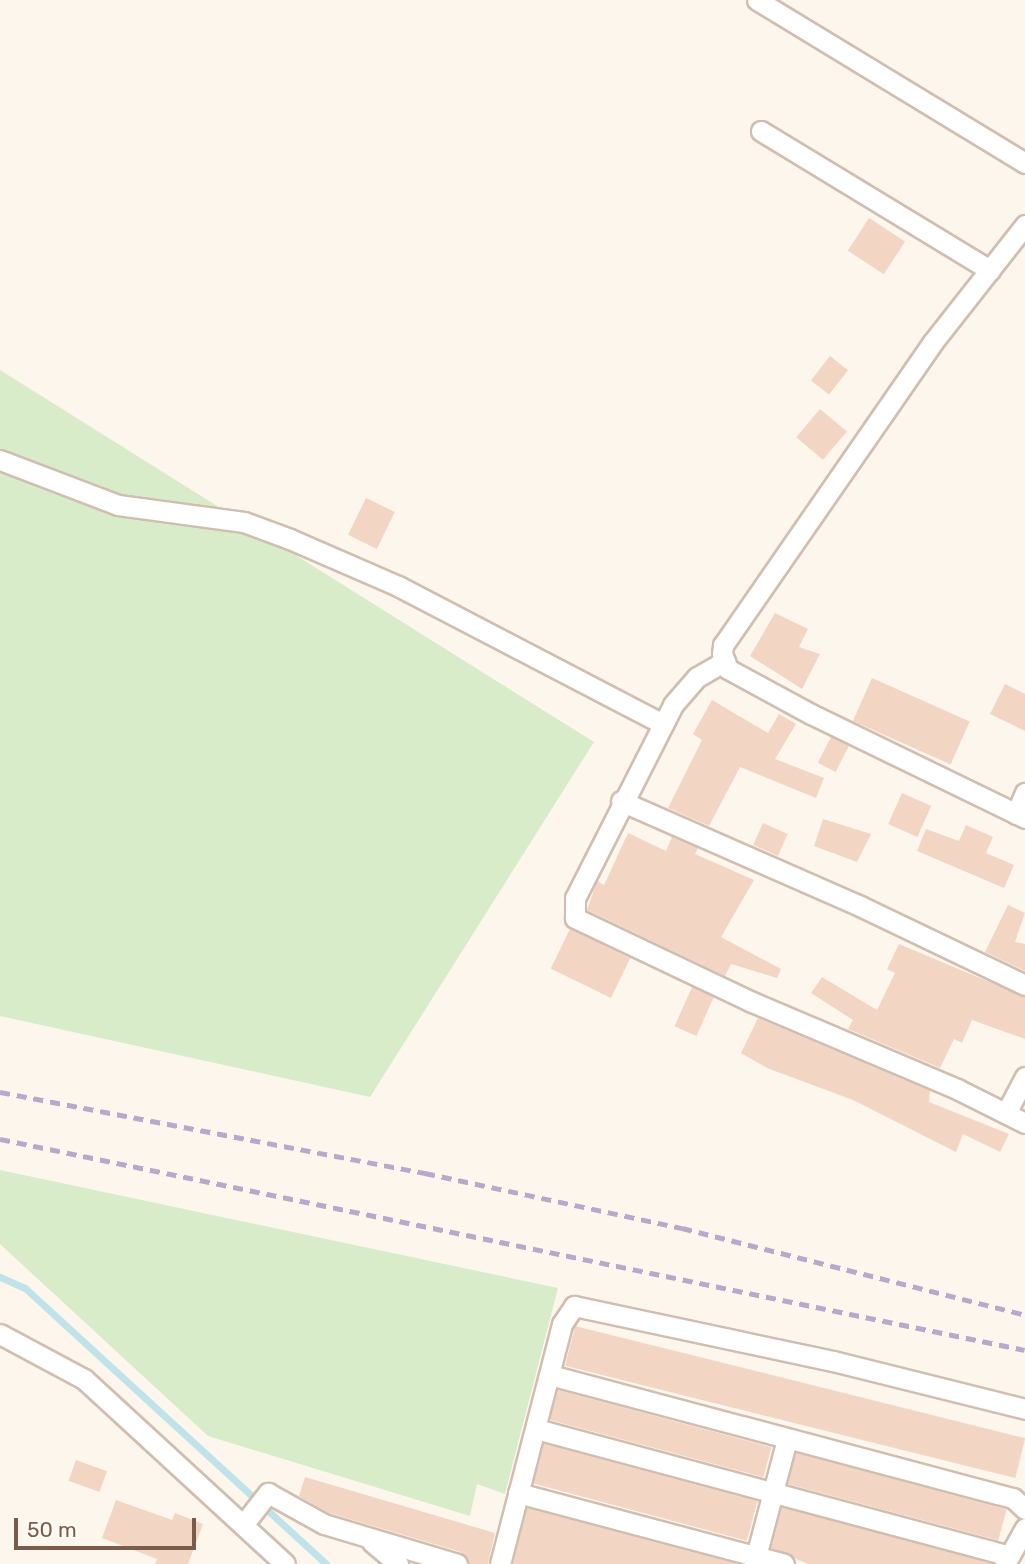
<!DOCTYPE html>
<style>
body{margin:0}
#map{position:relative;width:1025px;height:1564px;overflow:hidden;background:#fdf6ec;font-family:Rubik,sans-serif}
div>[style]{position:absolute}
.green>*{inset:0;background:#d8ecc9}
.stream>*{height:7px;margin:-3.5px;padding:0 3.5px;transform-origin:3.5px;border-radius:3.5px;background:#bfe3e8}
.building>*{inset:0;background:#f3d5c3;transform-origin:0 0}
.roads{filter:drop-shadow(2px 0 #d1beb0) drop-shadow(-2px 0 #d1beb0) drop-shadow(0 2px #d1beb0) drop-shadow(0 -2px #d1beb0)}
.street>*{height:19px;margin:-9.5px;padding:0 9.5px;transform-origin:9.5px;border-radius:9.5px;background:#fff}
.rail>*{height:5px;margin-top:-2.5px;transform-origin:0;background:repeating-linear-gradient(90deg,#b9a8c9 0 10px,transparent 0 17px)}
span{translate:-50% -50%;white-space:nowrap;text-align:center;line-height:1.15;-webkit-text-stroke:5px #fffaf3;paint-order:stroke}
.scale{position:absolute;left:14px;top:1518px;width:182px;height:32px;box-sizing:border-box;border:4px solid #7a5c4d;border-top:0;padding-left:9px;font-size:21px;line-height:24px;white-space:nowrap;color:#7a5c4d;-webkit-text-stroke:5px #fffaf3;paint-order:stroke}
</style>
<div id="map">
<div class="green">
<div style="clip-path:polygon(0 370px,594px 742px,370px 1097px,0 1016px)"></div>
<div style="clip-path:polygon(0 1170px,558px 1288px,505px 1494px,477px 1484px,470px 1516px,208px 1436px,0 1244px)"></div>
</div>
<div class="stream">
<div style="left:0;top:1277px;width:27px;rotate:24deg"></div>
<div style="left:25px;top:1288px;width:408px;rotate:42.5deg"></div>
</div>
<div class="building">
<div style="left:869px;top:218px;width:43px;height:39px;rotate:33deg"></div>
<div style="left:830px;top:356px;width:23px;height:31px;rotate:38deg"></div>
<div style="left:820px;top:409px;width:35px;height:37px;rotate:40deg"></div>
<div style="left:366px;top:498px;width:32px;height:41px;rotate:26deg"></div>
<div style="clip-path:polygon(775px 613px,808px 629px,799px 647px,820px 654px,802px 689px,750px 656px)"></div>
<div style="left:872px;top:678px;width:107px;height:47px;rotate:24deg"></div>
<div style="clip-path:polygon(1005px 684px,1025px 694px,1025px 731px,990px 714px)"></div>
<div style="clip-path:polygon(712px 700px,768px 733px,779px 714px,796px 724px,775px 759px,824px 778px,816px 798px,740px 767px,709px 826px,668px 808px,702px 740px,693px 734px)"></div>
<div style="left:831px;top:737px;width:20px;height:29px;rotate:27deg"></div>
<div style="left:902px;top:793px;width:32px;height:34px;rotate:24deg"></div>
<div style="clip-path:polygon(823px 819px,871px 834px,857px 862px,814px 846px)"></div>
<div style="left:763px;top:823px;width:27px;height:24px;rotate:24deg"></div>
<div style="clip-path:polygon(966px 825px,993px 837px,986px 853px,1014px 865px,1004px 888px,917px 851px,926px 829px,959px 841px)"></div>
<div style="clip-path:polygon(628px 833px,666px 851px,672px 837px,698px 848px,695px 854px,754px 880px,721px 937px,781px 969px,777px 978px,731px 964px,725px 976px,587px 910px,597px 881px,604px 885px)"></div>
<div style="clip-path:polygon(1008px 905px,1025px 913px,1015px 942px,1025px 944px,1025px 971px,985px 952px)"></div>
<div style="left:570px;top:929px;width:67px;height:44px;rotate:26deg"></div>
<div style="clip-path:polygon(899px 944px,1025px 997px,1025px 1039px,972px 1020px,962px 1043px,954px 1039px,940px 1068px,848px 1029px,853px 1020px,811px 993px,822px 977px,877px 1010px,895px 973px,887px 969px)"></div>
<div style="left:692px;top:987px;width:24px;height:43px;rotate:24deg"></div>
<div style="clip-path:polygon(758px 1018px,930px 1091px,929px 1102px,1009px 1134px,1000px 1152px,963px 1134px,956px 1152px,853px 1100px,767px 1068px,741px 1053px)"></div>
<div style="left:575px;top:1326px;width:464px;height:41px;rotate:14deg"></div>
<div style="left:558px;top:1390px;width:221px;height:31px;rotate:15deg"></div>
<div style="left:544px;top:1444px;width:221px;height:41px;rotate:15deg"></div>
<div style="left:796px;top:1453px;width:218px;height:32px;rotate:15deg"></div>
<div style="left:76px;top:1460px;width:33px;height:22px;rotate:20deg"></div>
<div style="clip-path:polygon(305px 1477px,495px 1533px,488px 1564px,469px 1564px,461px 1552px,329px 1513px,299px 1496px)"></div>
<div style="clip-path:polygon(116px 1500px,172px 1520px,175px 1513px,203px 1524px,188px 1564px,155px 1564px,157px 1559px,102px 1538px)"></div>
<div style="clip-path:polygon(782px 1507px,993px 1564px,808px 1564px,771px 1548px)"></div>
<div style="clip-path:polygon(527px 1508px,737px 1564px,513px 1564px)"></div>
</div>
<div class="roads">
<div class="street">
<div style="left:757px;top:0;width:314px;rotate:31.3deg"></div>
<div style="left:761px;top:131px;width:268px;rotate:31.3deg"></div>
<div style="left:1025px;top:225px;width:149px;rotate:128.2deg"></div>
<div style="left:933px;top:342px;width:369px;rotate:124.7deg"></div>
<div style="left:723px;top:645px;width:9px;rotate:96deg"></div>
<div style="left:722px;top:654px;width:16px;rotate:68deg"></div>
<div style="left:728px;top:669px;width:94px;rotate:28.5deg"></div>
<div style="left:811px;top:714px;width:238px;rotate:25.9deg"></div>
<div style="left:0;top:460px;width:126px;rotate:20.9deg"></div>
<div style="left:118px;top:505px;width:127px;rotate:7.7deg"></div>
<div style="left:244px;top:522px;width:49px;rotate:20.3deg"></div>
<div style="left:290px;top:539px;width:118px;rotate:23.5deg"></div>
<div style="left:398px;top:586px;width:299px;rotate:27.5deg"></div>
<div style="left:725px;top:661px;width:32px;rotate:150deg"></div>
<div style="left:697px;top:677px;width:37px;rotate:131deg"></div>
<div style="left:673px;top:705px;width:216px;rotate:116.9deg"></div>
<div style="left:575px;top:898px;width:20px;rotate:90deg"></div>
<div style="left:575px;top:918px;width:196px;rotate:25.4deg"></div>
<div style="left:752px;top:1002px;width:223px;rotate:23deg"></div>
<div style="left:957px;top:1089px;width:76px;rotate:26.6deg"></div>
<div style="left:621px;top:801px;width:261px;rotate:23.7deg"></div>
<div style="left:860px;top:906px;width:183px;rotate:25.6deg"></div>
<div style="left:1016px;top:814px;width:23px;rotate:-67deg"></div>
<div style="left:1006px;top:1113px;width:41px;rotate:-62.2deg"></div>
<div style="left:0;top:1334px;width:95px;rotate:28.2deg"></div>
<div style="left:84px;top:1379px;width:273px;rotate:42.6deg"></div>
<div style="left:550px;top:1375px;width:479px;rotate:14.9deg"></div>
<div style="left:1013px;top:1498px;width:16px;rotate:43deg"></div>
<div style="left:536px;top:1429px;width:488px;rotate:15deg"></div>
<div style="left:518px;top:1493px;width:275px;rotate:14.9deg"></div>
<div style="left:243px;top:1525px;width:41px;rotate:-52deg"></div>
<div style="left:268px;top:1493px;width:64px;rotate:29deg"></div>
<div style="left:324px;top:1524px;width:139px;rotate:16.7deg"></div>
<div style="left:372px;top:1542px;width:34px;rotate:40deg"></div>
<div style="left:500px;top:1564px;width:248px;rotate:-75.5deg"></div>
<div style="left:562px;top:1324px;width:22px;rotate:-56deg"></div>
<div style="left:574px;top:1306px;width:265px;rotate:12deg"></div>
<div style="left:833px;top:1361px;width:198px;rotate:14deg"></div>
<div style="left:754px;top:1564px;width:129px;rotate:-75.2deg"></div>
<div style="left:1005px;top:1564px;width:41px;rotate:-60.9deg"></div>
</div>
</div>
<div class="rail">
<div style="left:0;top:1092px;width:433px;rotate:10.8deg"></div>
<div style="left:425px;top:1173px;width:263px;rotate:12.1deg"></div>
<div style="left:682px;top:1228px;width:354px;rotate:14.2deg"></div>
<div style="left:0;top:1139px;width:1046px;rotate:11.63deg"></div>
</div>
<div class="scale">50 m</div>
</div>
